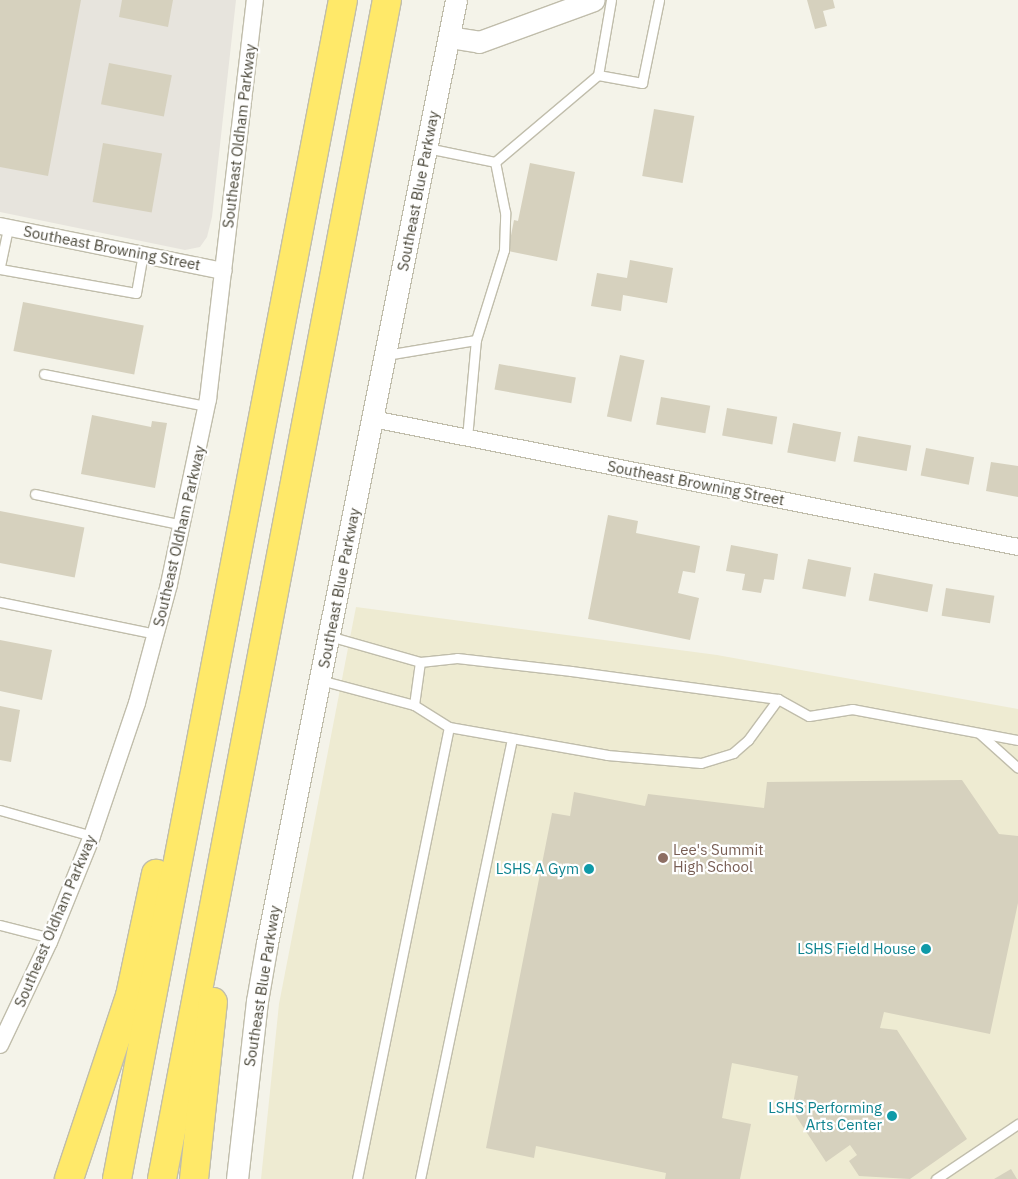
<!DOCTYPE html>
<style>
body{margin:0}
#map{position:relative;width:1018px;height:1179px;overflow:hidden;background:#f4f3e9;font-family:"IBM Plex Sans",sans-serif}
div>[style]{position:absolute}
.industrial>*{inset:0;background:#e7e4dd}
.education>*{inset:0;background:#eeebd2}
.building>*{inset:0;background:#d6d1be;transform-origin:0 0}
.roads{filter:drop-shadow(1px 0 #c0bdab) drop-shadow(-1px 0 #c0bdab) drop-shadow(0 1px #c0bdab) drop-shadow(0 -1px #c0bdab)}
.service>*{height:9px;margin:-4.5px;padding:0 4.5px;transform-origin:4.5px;border-radius:4.5px;background:#fff}
.minor>*{height:16px;margin:-8px;padding:0 8px;transform-origin:8px;border-radius:8px;background:#fff}
.tertiary>*{height:21px;margin:-10.5px;padding:0 10.5px;transform-origin:10.5px;border-radius:10.5px;background:#fff}
.motorway>*{height:28px;margin:-14px;padding:0 14px;transform-origin:14px;border-radius:14px;background:#ffe969}
.dots>*{width:14px;height:14px;translate:-50% -50%;box-sizing:border-box;border:2px solid #fff;border-radius:50%}
span{translate:-50% -50%;white-space:nowrap;text-align:center;line-height:1.15;-webkit-text-stroke:4.5px #fff;paint-order:stroke}
.street-label{font-size:15px;color:#484537}
.education-label{font-size:15px;color:#785e54}
.left{translate:0 -50%;text-align:left}
.culture-label{font-size:15px;color:#0d838f}
.right{translate:-100% -50%;text-align:right}
</style>
<div id="map">
<div class="industrial">
<div style="clip-path:polygon(0 0,236px 0,212px 217px,207px 237px,200px 247px,185px 250px,0 212px)"></div>
</div>
<div class="education">
<div style="clip-path:polygon(356px 607px,717px 655px,1018px 709px,1018px 1179px,261px 1179px,279px 1004px)"></div>
</div>
<div class="building">
<div style="clip-path:polygon(0 0,81px 0,48px 176px,0 167px)"></div>
<div style="clip-path:polygon(122px 0,173px 0,168px 27px,119px 17px)"></div>
<div style="clip-path:polygon(807px 0,833px 0,835px 8px,823px 11px,827px 26px,815px 29px)"></div>
<div style="left:109px;top:63px;width:64px;height:42px;rotate:11deg"></div>
<div style="left:654px;top:109px;width:41px;height:68px;rotate:10deg"></div>
<div style="left:103px;top:143px;width:60px;height:60px;rotate:10deg"></div>
<div style="clip-path:polygon(530px 163px,575px 172px,557px 261px,508px 251px,514px 220px,518px 221px)"></div>
<div style="clip-path:polygon(630px 260px,673px 268px,667px 303px,623px 295px,621px 311px,591px 306px,597px 273px,627px 278px)"></div>
<div style="left:23px;top:302px;width:123px;height:50px;rotate:11deg"></div>
<div style="left:620px;top:355px;width:25px;height:63px;rotate:12deg"></div>
<div style="left:499px;top:364px;width:78px;height:26px;rotate:10deg"></div>
<div style="left:661px;top:397px;width:50px;height:28px;rotate:10deg"></div>
<div style="left:727px;top:408px;width:51px;height:28px;rotate:10deg"></div>
<div style="clip-path:polygon(92px 415px,151px 427px,152px 421px,167px 423px,155px 488px,81px 474px)"></div>
<div style="left:793px;top:423px;width:49px;height:30px;rotate:11deg"></div>
<div style="left:858px;top:436px;width:54px;height:26px;rotate:10deg"></div>
<div style="left:926px;top:448px;width:49px;height:28px;rotate:11deg"></div>
<div style="clip-path:polygon(991px 462px,1018px 466px,1018px 497px,986px 491px)"></div>
<div style="left:0;top:511px;width:86px;height:51px;rotate:11deg"></div>
<div style="clip-path:polygon(608px 515px,638px 521px,636px 533px,700px 546px,695px 573px,683px 571px,678px 593px,699px 598px,690px 640px,588px 619px)"></div>
<div style="clip-path:polygon(731px 545px,778px 554px,774px 580px,764px 579px,761px 593px,742px 590px,745px 574px,726px 571px)"></div>
<div style="left:808px;top:559px;width:44px;height:30px;rotate:11deg"></div>
<div style="left:874px;top:573px;width:60px;height:28px;rotate:11deg"></div>
<div style="left:946px;top:588px;width:49px;height:28px;rotate:9deg"></div>
<div style="clip-path:polygon(0 640px,52px 650px,42px 700px,0 691px)"></div>
<div style="clip-path:polygon(0 706px,20px 710px,11px 762px,0 760px)"></div>
<div style="clip-path:polygon(962px 780px,999px 834px,1018px 836px,1018px 903px,990px 1034px,884px 1012px,880px 1028px,897px 1030px,967px 1139px,910px 1179px,859px 1176px,849px 1161px,857px 1155px,850px 1145px,826px 1162px,792px 1110px,798px 1076px,732px 1063px,722px 1118px,751px 1124px,740px 1179px,665px 1179px,666px 1173px,536px 1146px,534px 1158px,486px 1148px,552px 813px,570px 816px,574px 792px,645px 806px,648px 794px,764px 808px,767px 782px)"></div>
<div style="clip-path:polygon(1011px 1169px,1017px 1179px,994px 1179px)"></div>
</div>
<div class="roads">
<div class="service">
<div style="left:611px;top:0;width:76px;rotate:99.8deg"></div>
<div style="left:598px;top:75px;width:45px;rotate:10.3deg"></div>
<div style="left:642px;top:83px;width:85px;rotate:-78.4deg"></div>
<div style="left:427px;top:148px;width:69px;rotate:11.6deg"></div>
<div style="left:495px;top:162px;width:135px;rotate:-40.2deg"></div>
<div style="left:0;top:266px;width:40px;rotate:-78deg"></div>
<div style="left:0;top:269px;width:138px;rotate:10deg"></div>
<div style="left:136px;top:293px;width:39px;rotate:-80deg"></div>
<div style="left:386px;top:355px;width:91px;rotate:-9.5deg"></div>
<div style="left:476px;top:340px;width:94px;rotate:-72.7deg"></div>
<div style="left:504px;top:250px;width:38px;rotate:-88deg"></div>
<div style="left:505px;top:212px;width:51px;rotate:-101.3deg"></div>
<div style="left:44px;top:374px;width:165px;rotate:11.2deg"></div>
<div style="left:467px;top:438px;width:98px;rotate:-84.8deg"></div>
<div style="left:35px;top:494px;width:151px;rotate:11.8deg"></div>
<div style="left:0;top:602px;width:159px;rotate:11.6deg"></div>
<div style="left:329px;top:636px;width:95px;rotate:15.9deg"></div>
<div style="left:420px;top:662px;width:37px;rotate:-6deg"></div>
<div style="left:457px;top:658px;width:115px;rotate:6.5deg"></div>
<div style="left:571px;top:671px;width:209px;rotate:7.7deg"></div>
<div style="left:778px;top:699px;width:35px;rotate:29deg"></div>
<div style="left:809px;top:716px;width:44px;rotate:-9.2deg"></div>
<div style="left:852px;top:709px;width:169px;rotate:10.6deg"></div>
<div style="left:320px;top:680px;width:97px;rotate:14.9deg"></div>
<div style="left:414px;top:705px;width:41px;rotate:32.2deg"></div>
<div style="left:449px;top:727px;width:160px;rotate:10deg"></div>
<div style="left:607px;top:755px;width:94px;rotate:4.9deg"></div>
<div style="left:701px;top:763px;width:34px;rotate:-17deg"></div>
<div style="left:733px;top:753px;width:20px;rotate:-41deg"></div>
<div style="left:748px;top:740px;width:51px;rotate:-53.8deg"></div>
<div style="left:414px;top:705px;width:43px;rotate:-82.1deg"></div>
<div style="left:979px;top:733px;width:52px;rotate:41.9deg"></div>
<div style="left:0;top:810px;width:96px;rotate:15.8deg"></div>
<div style="left:0;top:925px;width:53px;rotate:14.3deg"></div>
<div style="left:357px;top:1179px;width:461px;rotate:-78.5deg"></div>
<div style="left:420px;top:1179px;width:450px;rotate:-78.2deg"></div>
<div style="left:936px;top:1179px;width:99px;rotate:-33.9deg"></div>
</div>
<div class="minor">
<div style="left:0;top:226px;width:228px;rotate:11.4deg"></div>
<div style="left:373px;top:419px;width:658px;rotate:11.22deg"></div>
<div style="left:0;top:1045px;width:114px;rotate:-64.6deg"></div>
<div style="left:49px;top:942px;width:114px;rotate:-67.9deg"></div>
<div style="left:92px;top:836px;width:140px;rotate:-71.3deg"></div>
<div style="left:137px;top:703px;width:123px;rotate:-74.9deg"></div>
<div style="left:169px;top:584px;width:189px;rotate:-78.1deg"></div>
<div style="left:208px;top:399px;width:402px;rotate:-83.3deg"></div>
</div>
<div class="tertiary">
<div style="left:449px;top:37px;width:30px;rotate:9deg"></div>
<div style="left:479px;top:42px;width:122px;rotate:-20.1deg"></div>
<div style="left:237px;top:1179px;width:179px;rotate:-83.6deg"></div>
<div style="left:257px;top:1001px;width:59px;rotate:-80.2deg"></div>
<div style="left:267px;top:943px;width:962px;rotate:-78.67deg"></div>
</div>
<div class="motorway">
<div style="left:69px;top:1179px;width:193px;rotate:-71.6deg"></div>
<div style="left:130px;top:996px;width:125px;rotate:-78deg"></div>
<div style="left:117px;top:1179px;width:1200px;rotate:-79.15deg"></div>
<div style="left:162px;top:1179px;width:1200px;rotate:-79.2deg"></div>
<div style="left:194px;top:1179px;width:178px;rotate:-83.9deg"></div>
</div>
</div>
<div class="dots">
<div style="left:663px;top:858px;background:#8d6e63"></div>
<div style="left:589px;top:869px;background:#0f9aa8"></div>
<div style="left:926px;top:949px;background:#0f9aa8"></div>
<div style="left:892px;top:1116px;background:#0f9aa8"></div>
</div>
<div class="street-label">
<span style="left:239px;top:136px;rotate:-83deg">Southeast Oldham Parkway</span>
<span style="left:418px;top:191px;rotate:-79deg">Southeast Blue Parkway</span>
<span style="left:112px;top:248px;rotate:11deg">Southeast Browning Street</span>
<span style="left:696px;top:483px;rotate:11deg">Southeast Browning Street</span>
<span style="left:179px;top:536px;rotate:-77deg">Southeast Oldham Parkway</span>
<span style="left:339px;top:588px;rotate:-79deg">Southeast Blue Parkway</span>
<span style="left:55px;top:921px;rotate:-67deg">Southeast Oldham Parkway</span>
<span style="left:262px;top:986px;rotate:-81deg">Southeast Blue Parkway</span>
</div>
<div class="education-label">
<span class="left" style="left:673px;top:858px">Lee's Summit<br>High School</span>
</div>
<div class="culture-label">
<span class="right" style="left:579px;top:869px">LSHS A Gym</span>
<span class="right" style="left:916px;top:949px">LSHS Field House</span>
<span class="right" style="left:882px;top:1116px">LSHS Performing<br>Arts Center</span>
</div>
</div>
